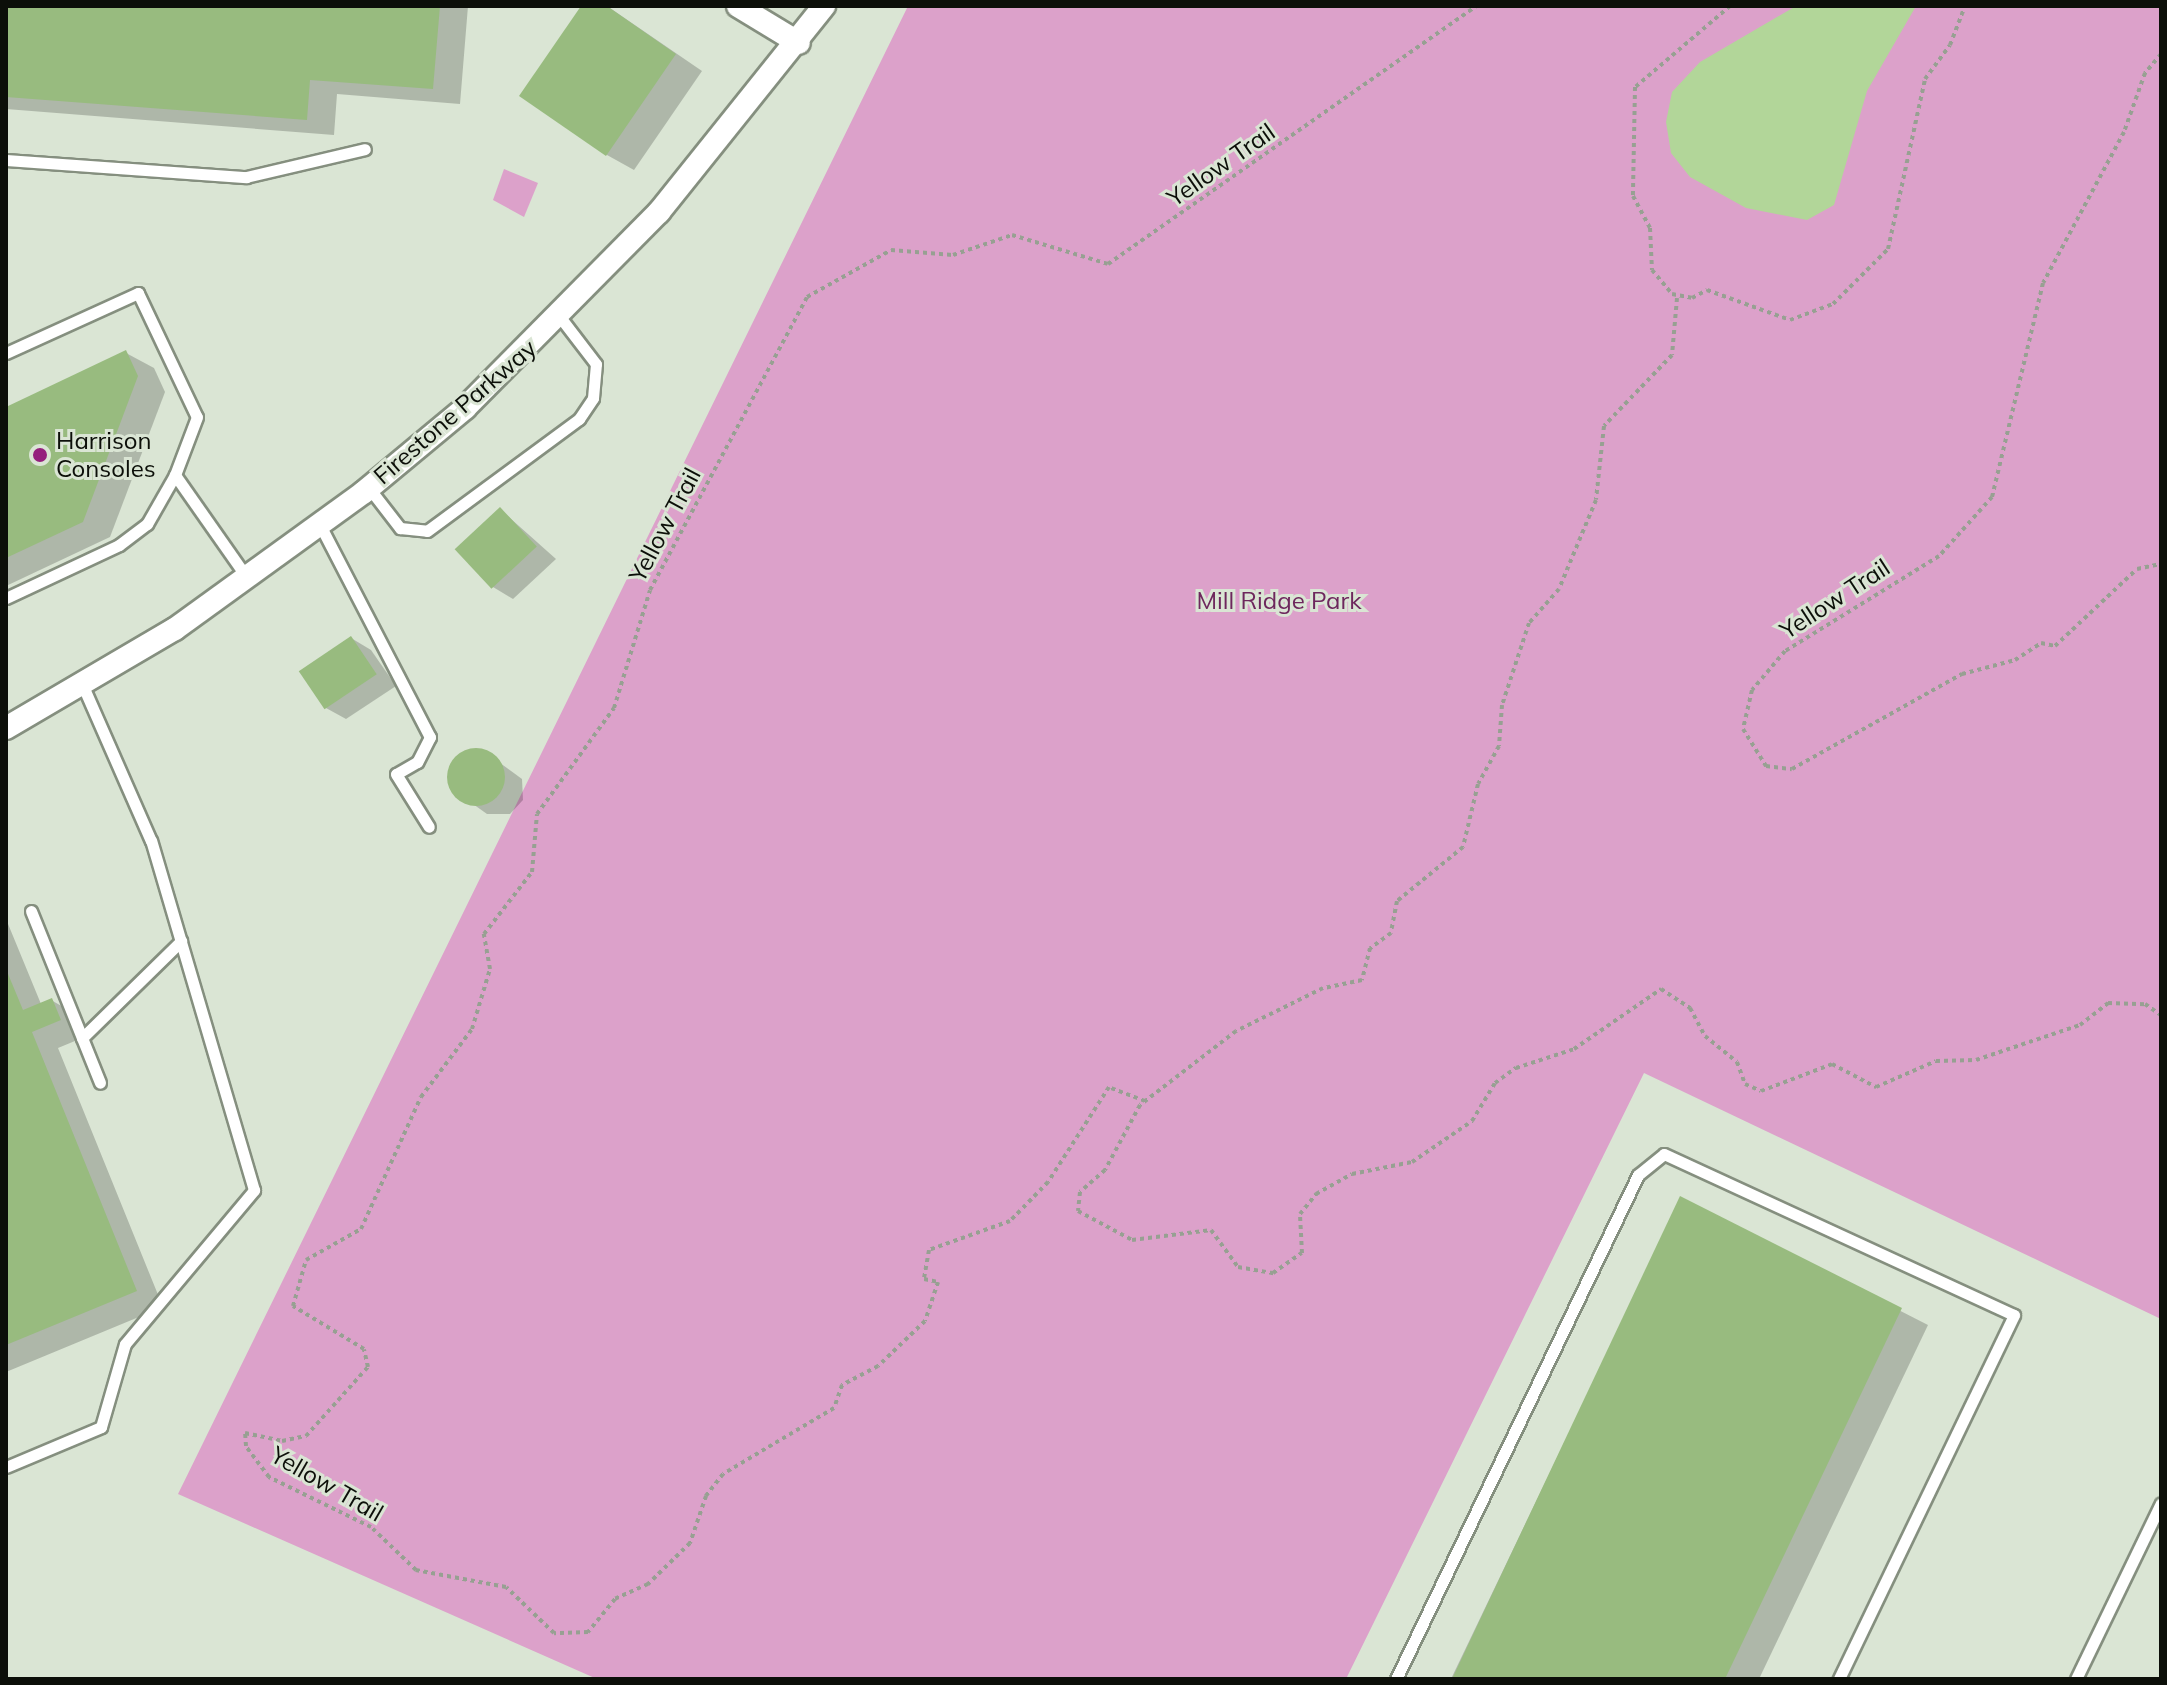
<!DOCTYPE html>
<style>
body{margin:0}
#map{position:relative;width:2167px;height:1685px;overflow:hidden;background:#dae5d4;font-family:Mulish,sans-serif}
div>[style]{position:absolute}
.green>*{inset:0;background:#dca1ca}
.water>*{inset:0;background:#b2d699}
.shadow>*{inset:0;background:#0003}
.building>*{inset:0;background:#98bb7f;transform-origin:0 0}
.round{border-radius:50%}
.path>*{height:4px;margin-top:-2px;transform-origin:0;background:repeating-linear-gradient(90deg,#97a092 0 4px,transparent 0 8px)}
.roads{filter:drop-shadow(2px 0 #858f7f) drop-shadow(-2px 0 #858f7f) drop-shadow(0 2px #858f7f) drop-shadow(0 -2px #858f7f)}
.lane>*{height:11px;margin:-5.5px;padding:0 5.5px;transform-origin:5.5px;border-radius:5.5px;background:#fff}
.street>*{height:22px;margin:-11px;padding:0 11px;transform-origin:11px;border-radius:11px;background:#fff}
.dots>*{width:22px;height:22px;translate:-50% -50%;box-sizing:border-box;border:4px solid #dae5d4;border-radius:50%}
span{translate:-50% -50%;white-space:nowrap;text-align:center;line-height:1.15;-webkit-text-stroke:6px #dae5d4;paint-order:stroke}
.street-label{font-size:24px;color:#0c0f09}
.poi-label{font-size:24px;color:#0c0f09}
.left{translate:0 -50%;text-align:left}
.park-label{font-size:24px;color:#6e275d}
.frame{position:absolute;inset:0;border:8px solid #0c0f09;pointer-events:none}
</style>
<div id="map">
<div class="green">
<div style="clip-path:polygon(908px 6px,2161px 6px,2161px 1319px,1644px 1073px,1346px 1679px,597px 1679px,178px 1494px)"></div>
<div style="clip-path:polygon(504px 169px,538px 183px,524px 217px,493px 200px)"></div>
</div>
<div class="water">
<div style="clip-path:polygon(1796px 6px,1916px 6px,1867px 91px,1834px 205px,1807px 220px,1746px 208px,1690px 177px,1671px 153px,1666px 122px,1672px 92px,1700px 62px)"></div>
</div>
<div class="shadow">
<div style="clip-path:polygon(6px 6px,468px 6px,460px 104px,337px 94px,334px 135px,6px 109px)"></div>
<div style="clip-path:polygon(584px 6px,607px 6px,702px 71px,634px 170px,607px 155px)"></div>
<div style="clip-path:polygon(126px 353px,154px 368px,165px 392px,110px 537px,6px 586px,6px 409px)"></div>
<div style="clip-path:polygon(501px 510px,556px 559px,513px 599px,493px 587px)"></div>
<div style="clip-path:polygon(351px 638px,371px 650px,396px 686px,346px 719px,326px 708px)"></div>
<div style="clip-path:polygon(466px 752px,485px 752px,522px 779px,523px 800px,510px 814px,487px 814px,452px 789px,451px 769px)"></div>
<div style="clip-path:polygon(6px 919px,41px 1004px,51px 1000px,79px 1016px,87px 1036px,58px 1048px,163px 1307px,6px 1372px)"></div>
<div style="clip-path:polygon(1681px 1199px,1928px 1325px,1759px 1679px,1451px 1679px)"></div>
</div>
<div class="building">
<div style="clip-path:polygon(6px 6px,440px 6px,433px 89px,310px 80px,307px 120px,6px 97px)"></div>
<div style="clip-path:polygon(581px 6px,607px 6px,676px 54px,606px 156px,519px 96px)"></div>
<div style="clip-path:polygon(126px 350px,138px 376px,83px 522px,6px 558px,6px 407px)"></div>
<div style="left:500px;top:507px;width:54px;height:62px;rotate:47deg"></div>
<div style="left:351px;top:636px;width:46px;height:63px;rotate:56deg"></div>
<div class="round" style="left:447px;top:748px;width:58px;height:58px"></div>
<div style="clip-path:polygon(6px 969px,23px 1010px,52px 998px,61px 1020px,32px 1032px,137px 1291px,6px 1345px)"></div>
<div style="clip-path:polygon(1680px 1196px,1902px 1308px,1725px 1679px,1452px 1679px)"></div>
</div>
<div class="path">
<div style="left:1730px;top:6px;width:125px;rotate:139.5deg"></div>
<div style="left:1635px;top:87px;width:109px;rotate:91.1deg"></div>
<div style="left:1633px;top:196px;width:36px;rotate:62deg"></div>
<div style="left:1650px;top:228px;width:42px;rotate:87.3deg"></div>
<div style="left:1652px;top:270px;width:31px;rotate:50deg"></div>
<div style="left:1672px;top:294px;width:20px;rotate:11deg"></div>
<div style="left:1692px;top:298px;width:17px;rotate:-28deg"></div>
<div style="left:1707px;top:290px;width:88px;rotate:19.9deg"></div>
<div style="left:1790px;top:320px;width:46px;rotate:-20.4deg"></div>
<div style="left:1833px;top:304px;width:78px;rotate:-45deg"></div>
<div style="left:1888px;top:249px;width:174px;rotate:-77.7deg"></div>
<div style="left:1925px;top:79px;width:42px;rotate:-53.7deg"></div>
<div style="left:1950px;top:45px;width:42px;rotate:-69deg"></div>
<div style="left:2161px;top:54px;width:25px;rotate:130deg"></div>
<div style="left:2145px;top:73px;width:63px;rotate:109.6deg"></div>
<div style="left:2124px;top:132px;width:171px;rotate:118.2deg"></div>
<div style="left:2043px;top:283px;width:220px;rotate:103.4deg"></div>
<div style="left:1992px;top:497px;width:79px;rotate:131.9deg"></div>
<div style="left:1939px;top:556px;width:181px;rotate:148.3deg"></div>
<div style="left:1785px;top:651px;width:51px;rotate:130.2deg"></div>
<div style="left:1752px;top:690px;width:40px;rotate:103deg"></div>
<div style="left:1743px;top:729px;width:44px;rotate:58.1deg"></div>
<div style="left:1766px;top:766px;width:26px;rotate:7deg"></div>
<div style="left:1792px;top:769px;width:195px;rotate:-29.2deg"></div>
<div style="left:1962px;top:674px;width:55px;rotate:-14.8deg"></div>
<div style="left:2015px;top:660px;width:31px;rotate:-33deg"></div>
<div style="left:2041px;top:643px;width:14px;rotate:12deg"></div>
<div style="left:2055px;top:646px;width:112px;rotate:-43.2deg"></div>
<div style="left:2137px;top:569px;width:25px;rotate:-12deg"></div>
<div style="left:1677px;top:298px;width:57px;rotate:95deg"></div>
<div style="left:1672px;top:355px;width:98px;rotate:133.8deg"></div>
<div style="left:1604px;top:426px;width:74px;rotate:96.2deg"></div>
<div style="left:1596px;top:500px;width:96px;rotate:112.6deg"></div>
<div style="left:1559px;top:589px;width:45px;rotate:131.4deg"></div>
<div style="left:1529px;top:623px;width:86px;rotate:108.2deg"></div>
<div style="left:1502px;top:705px;width:41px;rotate:94.2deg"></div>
<div style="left:1499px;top:746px;width:43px;rotate:118.9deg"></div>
<div style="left:1478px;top:784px;width:65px;rotate:103.4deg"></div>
<div style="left:1463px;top:847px;width:85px;rotate:140.7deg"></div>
<div style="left:1397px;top:901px;width:33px;rotate:101deg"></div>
<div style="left:1391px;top:933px;width:26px;rotate:144deg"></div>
<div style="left:1370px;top:948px;width:33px;rotate:104deg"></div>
<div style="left:1362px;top:980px;width:40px;rotate:168deg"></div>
<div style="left:1323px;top:988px;width:97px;rotate:153.7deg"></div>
<div style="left:1236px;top:1031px;width:121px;rotate:142.4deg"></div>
<div style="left:1140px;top:1105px;width:74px;rotate:118.3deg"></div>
<div style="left:1105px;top:1170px;width:33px;rotate:139deg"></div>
<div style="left:1080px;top:1192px;width:19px;rotate:96deg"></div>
<div style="left:1078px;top:1211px;width:61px;rotate:28.2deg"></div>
<div style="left:1132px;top:1240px;width:80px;rotate:-7.2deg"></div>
<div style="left:1211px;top:1230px;width:46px;rotate:53.9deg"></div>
<div style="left:1238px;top:1267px;width:36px;rotate:10deg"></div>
<div style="left:1273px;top:1273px;width:35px;rotate:-35deg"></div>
<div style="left:1302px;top:1253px;width:39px;rotate:-93deg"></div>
<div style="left:1300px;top:1214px;width:26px;rotate:-51deg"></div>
<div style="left:1316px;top:1194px;width:41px;rotate:-29.1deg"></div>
<div style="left:1352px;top:1174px;width:61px;rotate:-11.3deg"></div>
<div style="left:1412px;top:1162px;width:73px;rotate:-34.3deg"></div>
<div style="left:1472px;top:1121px;width:44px;rotate:-58.8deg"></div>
<div style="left:1495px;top:1083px;width:26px;rotate:-36deg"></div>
<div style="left:1516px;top:1068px;width:61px;rotate:-18.1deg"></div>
<div style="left:1574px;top:1049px;width:106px;rotate:-34.6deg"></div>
<div style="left:1661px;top:989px;width:35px;rotate:33deg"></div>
<div style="left:1690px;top:1008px;width:32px;rotate:62deg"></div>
<div style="left:1705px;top:1036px;width:41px;rotate:39.1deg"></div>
<div style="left:1737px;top:1062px;width:23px;rotate:70deg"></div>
<div style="left:1745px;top:1084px;width:17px;rotate:24deg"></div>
<div style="left:1761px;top:1091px;width:76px;rotate:-20.8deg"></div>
<div style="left:1832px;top:1064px;width:50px;rotate:27.6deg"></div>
<div style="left:1876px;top:1087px;width:65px;rotate:-23.4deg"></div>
<div style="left:1936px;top:1061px;width:40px;rotate:-1.4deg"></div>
<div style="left:1976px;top:1060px;width:110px;rotate:-18.6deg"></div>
<div style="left:2080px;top:1025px;width:36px;rotate:-38deg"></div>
<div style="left:2108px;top:1003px;width:37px;rotate:2deg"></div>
<div style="left:2145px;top:1004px;width:19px;rotate:35deg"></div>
<div style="left:1145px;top:1101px;width:39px;rotate:-159deg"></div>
<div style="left:1109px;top:1087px;width:113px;rotate:122.7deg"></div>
<div style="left:1048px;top:1182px;width:54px;rotate:134.3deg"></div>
<div style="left:1010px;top:1221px;width:86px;rotate:160.3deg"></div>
<div style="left:929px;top:1250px;width:29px;rotate:100deg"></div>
<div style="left:924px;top:1279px;width:14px;rotate:12deg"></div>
<div style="left:938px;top:1282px;width:41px;rotate:108.4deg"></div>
<div style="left:925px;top:1321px;width:65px;rotate:136.2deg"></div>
<div style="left:878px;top:1366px;width:41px;rotate:152.2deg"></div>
<div style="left:842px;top:1385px;width:24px;rotate:109deg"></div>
<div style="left:834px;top:1408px;width:129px;rotate:149.3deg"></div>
<div style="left:723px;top:1474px;width:28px;rotate:128deg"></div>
<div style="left:706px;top:1496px;width:50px;rotate:108.8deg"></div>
<div style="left:690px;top:1543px;width:59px;rotate:135.7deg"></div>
<div style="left:648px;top:1584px;width:36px;rotate:156deg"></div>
<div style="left:615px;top:1599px;width:43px;rotate:129.3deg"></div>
<div style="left:588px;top:1632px;width:34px;rotate:178deg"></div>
<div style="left:554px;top:1633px;width:66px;rotate:-136.2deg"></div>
<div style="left:506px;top:1587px;width:92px;rotate:-169.3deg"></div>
<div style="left:416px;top:1570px;width:62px;rotate:-136.3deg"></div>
<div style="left:371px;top:1527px;width:114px;rotate:-153.9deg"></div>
<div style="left:269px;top:1477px;width:39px;rotate:-127deg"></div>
<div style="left:246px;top:1446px;width:13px;rotate:-94deg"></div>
<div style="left:245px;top:1433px;width:38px;rotate:12deg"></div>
<div style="left:282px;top:1441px;width:25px;rotate:-12deg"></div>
<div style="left:306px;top:1436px;width:93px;rotate:-48.1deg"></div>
<div style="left:368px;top:1367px;width:18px;rotate:-103deg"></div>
<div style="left:364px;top:1349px;width:83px;rotate:-148.8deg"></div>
<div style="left:293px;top:1306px;width:48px;rotate:-74.2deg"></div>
<div style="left:306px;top:1260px;width:63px;rotate:-29.4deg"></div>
<div style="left:361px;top:1229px;width:145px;rotate:-65.6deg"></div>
<div style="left:421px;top:1097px;width:85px;rotate:-53.1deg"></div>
<div style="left:472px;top:1029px;width:63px;rotate:-73.3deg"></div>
<div style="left:490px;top:969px;width:36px;rotate:-100deg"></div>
<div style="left:484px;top:934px;width:78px;rotate:-52.3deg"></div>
<div style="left:532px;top:872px;width:58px;rotate:-85.1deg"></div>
<div style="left:537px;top:814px;width:131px;rotate:-54deg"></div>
<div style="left:614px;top:708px;width:123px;rotate:-73deg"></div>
<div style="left:650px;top:590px;width:332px;rotate:-61.8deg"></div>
<div style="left:807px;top:297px;width:96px;rotate:-29.2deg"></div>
<div style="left:891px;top:250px;width:62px;rotate:4.6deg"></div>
<div style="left:953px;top:255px;width:62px;rotate:-18.7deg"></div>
<div style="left:1012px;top:235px;width:100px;rotate:16.8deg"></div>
<div style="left:1108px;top:264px;width:449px;rotate:-35deg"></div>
</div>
<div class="roads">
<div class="lane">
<div style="left:6px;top:160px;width:241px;rotate:4.1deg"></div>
<div style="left:246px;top:177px;width:122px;rotate:-13.2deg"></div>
<div style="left:6px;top:353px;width:145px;rotate:-24.4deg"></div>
<div style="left:138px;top:293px;width:137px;rotate:64.6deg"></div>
<div style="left:197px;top:417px;width:62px;rotate:110.8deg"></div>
<div style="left:175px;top:475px;width:126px;rotate:55deg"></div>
<div style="left:369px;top:488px;width:51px;rotate:52.2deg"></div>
<div style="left:400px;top:528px;width:27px;rotate:6deg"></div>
<div style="left:427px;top:531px;width:189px;rotate:-36.4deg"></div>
<div style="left:579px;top:419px;width:25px;rotate:-56deg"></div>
<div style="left:593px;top:398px;width:34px;rotate:-85deg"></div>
<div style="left:596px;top:364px;width:59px;rotate:-127.5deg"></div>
<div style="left:320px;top:525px;width:239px;rotate:62.6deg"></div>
<div style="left:430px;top:737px;width:28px;rotate:117deg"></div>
<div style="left:417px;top:762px;width:24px;rotate:150deg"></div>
<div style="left:396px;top:774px;width:62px;rotate:58.1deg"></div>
<div style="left:6px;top:598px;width:125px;rotate:-25.1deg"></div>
<div style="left:119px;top:545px;width:35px;rotate:-37deg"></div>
<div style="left:147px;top:524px;width:56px;rotate:-60.3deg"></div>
<div style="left:31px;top:911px;width:185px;rotate:68.1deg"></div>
<div style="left:82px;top:1038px;width:139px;rotate:-44.4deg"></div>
<div style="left:6px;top:1467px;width:103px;rotate:-22.8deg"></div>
<div style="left:101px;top:1427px;width:86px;rotate:-73.9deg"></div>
<div style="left:125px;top:1344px;width:201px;rotate:-50deg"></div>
<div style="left:254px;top:1190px;width:364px;rotate:-106.4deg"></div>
<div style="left:151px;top:841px;width:169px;rotate:-113.7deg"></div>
<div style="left:1396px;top:1679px;width:559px;rotate:-64.35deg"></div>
<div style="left:1638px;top:1175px;width:33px;rotate:-39deg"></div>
<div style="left:1664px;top:1154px;width:385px;rotate:24.7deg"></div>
<div style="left:2014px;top:1315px;width:404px;rotate:115.7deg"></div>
<div style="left:2076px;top:1679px;width:195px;rotate:-64.2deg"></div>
</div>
<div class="street">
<div style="left:738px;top:6px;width:71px;rotate:31.2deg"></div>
<div style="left:6px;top:728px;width:196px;rotate:-30.4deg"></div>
<div style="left:175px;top:629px;width:233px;rotate:-35.9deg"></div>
<div style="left:364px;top:492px;width:131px;rotate:-39.7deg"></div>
<div style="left:465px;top:408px;width:276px;rotate:-45.3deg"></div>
<div style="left:659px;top:212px;width:264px;rotate:-51.3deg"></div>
</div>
</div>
<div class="dots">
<div style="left:40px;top:455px;background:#95207d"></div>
</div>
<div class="street-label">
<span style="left:1221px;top:165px;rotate:-35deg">Yellow Trail</span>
<span style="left:455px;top:412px;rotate:-41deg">Firestone Parkway</span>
<span style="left:665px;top:525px;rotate:-62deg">Yellow Trail</span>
<span style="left:1835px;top:599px;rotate:-33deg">Yellow Trail</span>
<span style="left:327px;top:1484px;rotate:30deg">Yellow Trail</span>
</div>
<div class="poi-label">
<span class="left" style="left:56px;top:455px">Harrison<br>Consoles</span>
</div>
<div class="park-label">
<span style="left:1279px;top:601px">Mill Ridge Park</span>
</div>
<div class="frame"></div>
</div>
